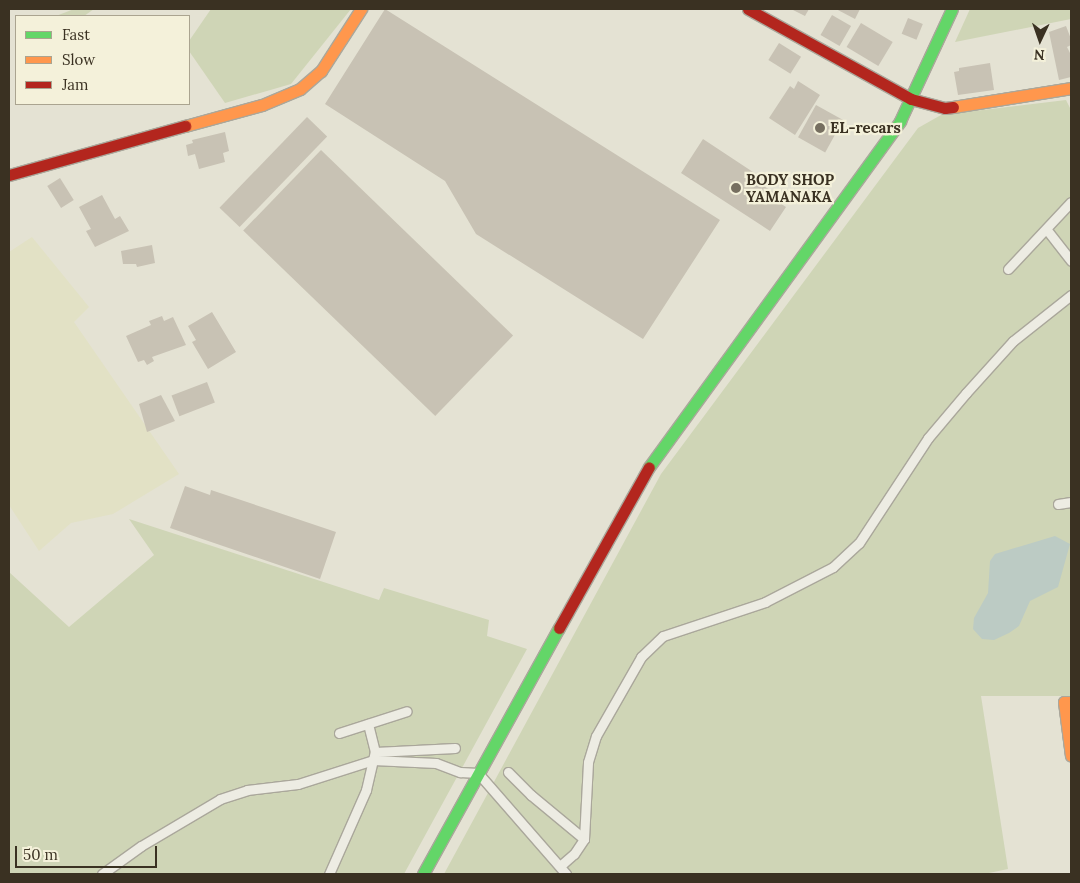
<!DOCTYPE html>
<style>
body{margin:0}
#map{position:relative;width:1080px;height:883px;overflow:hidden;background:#e4e2d3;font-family:Lora,serif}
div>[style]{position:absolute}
.farmland>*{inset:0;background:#e2e1c5}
.green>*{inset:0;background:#cfd5b6}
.water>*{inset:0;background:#bccbc4}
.building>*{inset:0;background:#c8c2b4;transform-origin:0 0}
.roads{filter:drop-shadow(1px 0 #aaa79b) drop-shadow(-1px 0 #aaa79b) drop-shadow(0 1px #aaa79b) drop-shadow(0 -1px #aaa79b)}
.lane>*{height:9px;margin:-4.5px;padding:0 4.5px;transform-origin:4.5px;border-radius:4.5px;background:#edece3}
.fast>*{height:11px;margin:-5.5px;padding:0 5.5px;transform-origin:5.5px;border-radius:5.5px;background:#63d668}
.slow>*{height:11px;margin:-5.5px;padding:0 5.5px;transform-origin:5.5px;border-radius:5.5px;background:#ff974d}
.jam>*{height:11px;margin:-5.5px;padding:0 5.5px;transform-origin:5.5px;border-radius:5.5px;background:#b3261e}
.dots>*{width:14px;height:14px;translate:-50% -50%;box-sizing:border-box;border:2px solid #f4f1da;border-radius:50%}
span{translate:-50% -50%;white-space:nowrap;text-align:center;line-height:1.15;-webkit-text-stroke:4.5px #f4f1da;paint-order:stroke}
.poi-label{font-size:15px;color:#3a3122;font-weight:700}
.left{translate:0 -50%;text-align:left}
.frame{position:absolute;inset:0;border:10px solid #3a3122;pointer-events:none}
.legend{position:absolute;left:15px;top:15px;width:175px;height:90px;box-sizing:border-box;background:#f4f1da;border:1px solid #aaa490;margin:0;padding:6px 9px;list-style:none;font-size:15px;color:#3a3122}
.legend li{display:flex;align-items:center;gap:10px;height:25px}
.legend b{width:25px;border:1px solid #aaa490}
.north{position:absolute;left:1015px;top:15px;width:50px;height:50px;-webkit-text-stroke:4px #f4f1da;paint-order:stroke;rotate:183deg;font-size:14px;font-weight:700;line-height:20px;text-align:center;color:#3a3122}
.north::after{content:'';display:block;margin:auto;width:18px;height:22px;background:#3a3122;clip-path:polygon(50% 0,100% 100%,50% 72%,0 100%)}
.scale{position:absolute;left:15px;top:846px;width:142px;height:22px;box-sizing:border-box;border:2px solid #3a3122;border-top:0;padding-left:6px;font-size:15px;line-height:18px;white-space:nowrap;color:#3a3122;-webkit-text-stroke:4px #f4f1da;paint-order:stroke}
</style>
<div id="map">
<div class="farmland">
<div style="clip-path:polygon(32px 237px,89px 307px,74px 322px,179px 474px,113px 514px,71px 523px,39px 551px,9px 505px,9px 252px)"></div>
</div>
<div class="green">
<div style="clip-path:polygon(74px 9px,94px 9px,84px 16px,56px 16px)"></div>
<div style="clip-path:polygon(211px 9px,351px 9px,291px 84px,225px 103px,189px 51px,189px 41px)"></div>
<div style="clip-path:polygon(970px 9px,1071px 9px,1071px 19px,955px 42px)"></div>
<div style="clip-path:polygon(1066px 100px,1071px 110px,1071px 696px,981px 696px,1008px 869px,984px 874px,444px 874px,661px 474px,918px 128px,941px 115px)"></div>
<div style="clip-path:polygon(129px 519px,379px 600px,384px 588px,489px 620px,487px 636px,527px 649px,404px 874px,9px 874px,9px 572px,69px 627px,154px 555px)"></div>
</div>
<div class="water">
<div style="clip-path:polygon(1055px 536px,1070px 544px,1058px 587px,1030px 601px,1019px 626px,1009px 633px,994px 640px,982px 639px,973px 629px,974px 618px,988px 593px,990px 561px,995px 554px)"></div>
</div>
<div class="building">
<div style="clip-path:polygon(385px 9px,720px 220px,643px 339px,476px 234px,445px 181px,325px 104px)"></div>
<div style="clip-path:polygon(791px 9px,809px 9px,805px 16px)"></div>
<div style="clip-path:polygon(836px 9px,860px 9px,855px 19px)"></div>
<div style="left:832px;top:15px;width:22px;height:23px;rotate:30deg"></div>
<div style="left:908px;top:18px;width:16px;height:17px;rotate:22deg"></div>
<div style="left:861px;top:23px;width:37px;height:28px;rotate:31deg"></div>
<div style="clip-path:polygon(1066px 26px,1071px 39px,1071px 45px,1067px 47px,1071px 55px,1071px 77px,1059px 80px,1049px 32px)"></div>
<div style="left:779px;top:43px;width:26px;height:20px;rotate:32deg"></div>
<div style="clip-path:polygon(990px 63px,994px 90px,958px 95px,954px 72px,959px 71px,959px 68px)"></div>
<div style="clip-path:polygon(798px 81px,820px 95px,795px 135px,769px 118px,790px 86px,794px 89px)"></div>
<div style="left:816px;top:105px;width:31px;height:37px;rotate:29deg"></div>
<div style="left:307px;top:117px;width:28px;height:126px;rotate:44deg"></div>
<div style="clip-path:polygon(225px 132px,229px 151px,223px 153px,225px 162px,199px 169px,195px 154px,188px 156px,186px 145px,193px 143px,192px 140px)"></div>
<div style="clip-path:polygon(703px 139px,759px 176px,756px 181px,778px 195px,775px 200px,786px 207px,770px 231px,681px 173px)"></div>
<div style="left:321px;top:150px;width:267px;height:112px;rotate:44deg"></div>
<div style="left:60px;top:178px;width:26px;height:15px;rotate:58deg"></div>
<div style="clip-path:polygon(102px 195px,115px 219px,120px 216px,129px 231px,95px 247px,86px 231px,91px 229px,79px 207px)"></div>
<div style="clip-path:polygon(152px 245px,155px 263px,137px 267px,136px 264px,123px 264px,121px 251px)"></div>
<div style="clip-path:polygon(212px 312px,236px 352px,208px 369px,192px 342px,196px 340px,188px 326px)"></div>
<div style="clip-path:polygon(162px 316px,164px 321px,173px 317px,186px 345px,152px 357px,154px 361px,147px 365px,144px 360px,138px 362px,126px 336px,151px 325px,149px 321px)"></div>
<div style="left:207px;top:382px;width:22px;height:38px;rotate:69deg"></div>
<div style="clip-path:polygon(161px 395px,175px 421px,147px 432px,139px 404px)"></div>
<div style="clip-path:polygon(185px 486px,210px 495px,211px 490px,336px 532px,320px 579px,170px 528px)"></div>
</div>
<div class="roads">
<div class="lane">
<div style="left:1047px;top:230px;width:39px;rotate:52deg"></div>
<div style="left:1008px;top:269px;width:92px;rotate:-46.8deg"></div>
<div style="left:1058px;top:504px;width:13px;rotate:-9deg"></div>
<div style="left:339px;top:733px;width:71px;rotate:-17.9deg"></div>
<div style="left:375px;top:752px;width:80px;rotate:-2.9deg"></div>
<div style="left:508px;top:772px;width:33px;rotate:45deg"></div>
<div style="left:531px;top:795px;width:69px;rotate:39.7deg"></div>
<div style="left:560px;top:866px;width:18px;rotate:-41deg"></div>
<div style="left:574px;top:854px;width:18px;rotate:-56deg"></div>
<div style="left:584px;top:839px;width:77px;rotate:-87deg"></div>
<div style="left:588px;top:762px;width:27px;rotate:-73deg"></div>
<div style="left:596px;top:736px;width:91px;rotate:-60.3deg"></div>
<div style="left:641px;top:657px;width:30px;rotate:-44deg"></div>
<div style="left:663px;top:636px;width:108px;rotate:-18.4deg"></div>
<div style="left:765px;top:602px;width:76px;rotate:-27.2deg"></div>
<div style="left:833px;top:567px;width:35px;rotate:-43deg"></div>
<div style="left:859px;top:543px;width:126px;rotate:-56.7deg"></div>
<div style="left:928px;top:438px;width:59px;rotate:-49.8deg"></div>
<div style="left:966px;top:393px;width:70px;rotate:-47.9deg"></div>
<div style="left:1013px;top:341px;width:74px;rotate:-38.4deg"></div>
<div style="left:102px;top:874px;width:48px;rotate:-35.7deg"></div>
<div style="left:141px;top:846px;width:92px;rotate:-30.7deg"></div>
<div style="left:220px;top:799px;width:28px;rotate:-18deg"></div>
<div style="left:247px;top:790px;width:51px;rotate:-6.7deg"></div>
<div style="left:298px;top:784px;width:79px;rotate:-17.7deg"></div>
<div style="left:373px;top:760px;width:63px;rotate:2.7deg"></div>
<div style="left:436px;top:763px;width:26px;rotate:21deg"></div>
<div style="left:460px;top:772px;width:18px;rotate:3deg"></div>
<div style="left:478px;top:773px;width:134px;rotate:48.9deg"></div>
<div style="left:329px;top:874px;width:92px;rotate:-66.2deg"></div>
<div style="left:366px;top:790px;width:39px;rotate:-77deg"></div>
<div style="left:375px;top:752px;width:29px;rotate:-104deg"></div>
</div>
<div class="fast">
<div style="left:649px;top:467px;width:427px;rotate:-54deg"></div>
<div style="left:900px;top:121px;width:123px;rotate:-65.1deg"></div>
<div style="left:423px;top:874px;width:281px;rotate:-61.1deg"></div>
</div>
<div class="slow">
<div style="left:953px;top:107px;width:120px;rotate:-9.1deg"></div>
<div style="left:185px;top:126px;width:80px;rotate:-15.3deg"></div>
<div style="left:262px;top:105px;width:41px;rotate:-22.8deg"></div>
<div style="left:300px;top:89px;width:28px;rotate:-41deg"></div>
<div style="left:321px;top:71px;width:74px;rotate:-57.2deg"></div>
<div style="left:1071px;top:702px;width:7px;rotate:180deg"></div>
<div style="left:1064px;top:702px;width:54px;rotate:82.6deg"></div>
</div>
<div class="jam">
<div style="left:748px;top:9px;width:186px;rotate:28.9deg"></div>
<div style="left:911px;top:99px;width:35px;rotate:15deg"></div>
<div style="left:945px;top:108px;width:8px;rotate:-7deg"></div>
<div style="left:9px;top:175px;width:183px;rotate:-15.6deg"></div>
<div style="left:559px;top:628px;width:184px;rotate:-60.8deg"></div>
</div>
</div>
<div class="dots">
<div style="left:820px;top:128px;background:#766f60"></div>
<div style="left:736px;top:188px;background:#766f60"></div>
</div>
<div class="poi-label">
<span class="left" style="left:830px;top:128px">EL-recars</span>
<span class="left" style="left:746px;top:188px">BODY SHOP<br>YAMANAKA</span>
</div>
<div class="frame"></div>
<ul class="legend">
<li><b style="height:6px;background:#63d668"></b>Fast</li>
<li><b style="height:6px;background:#ff974d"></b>Slow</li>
<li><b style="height:6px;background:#b3261e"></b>Jam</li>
</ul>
<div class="north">N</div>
<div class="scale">50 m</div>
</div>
